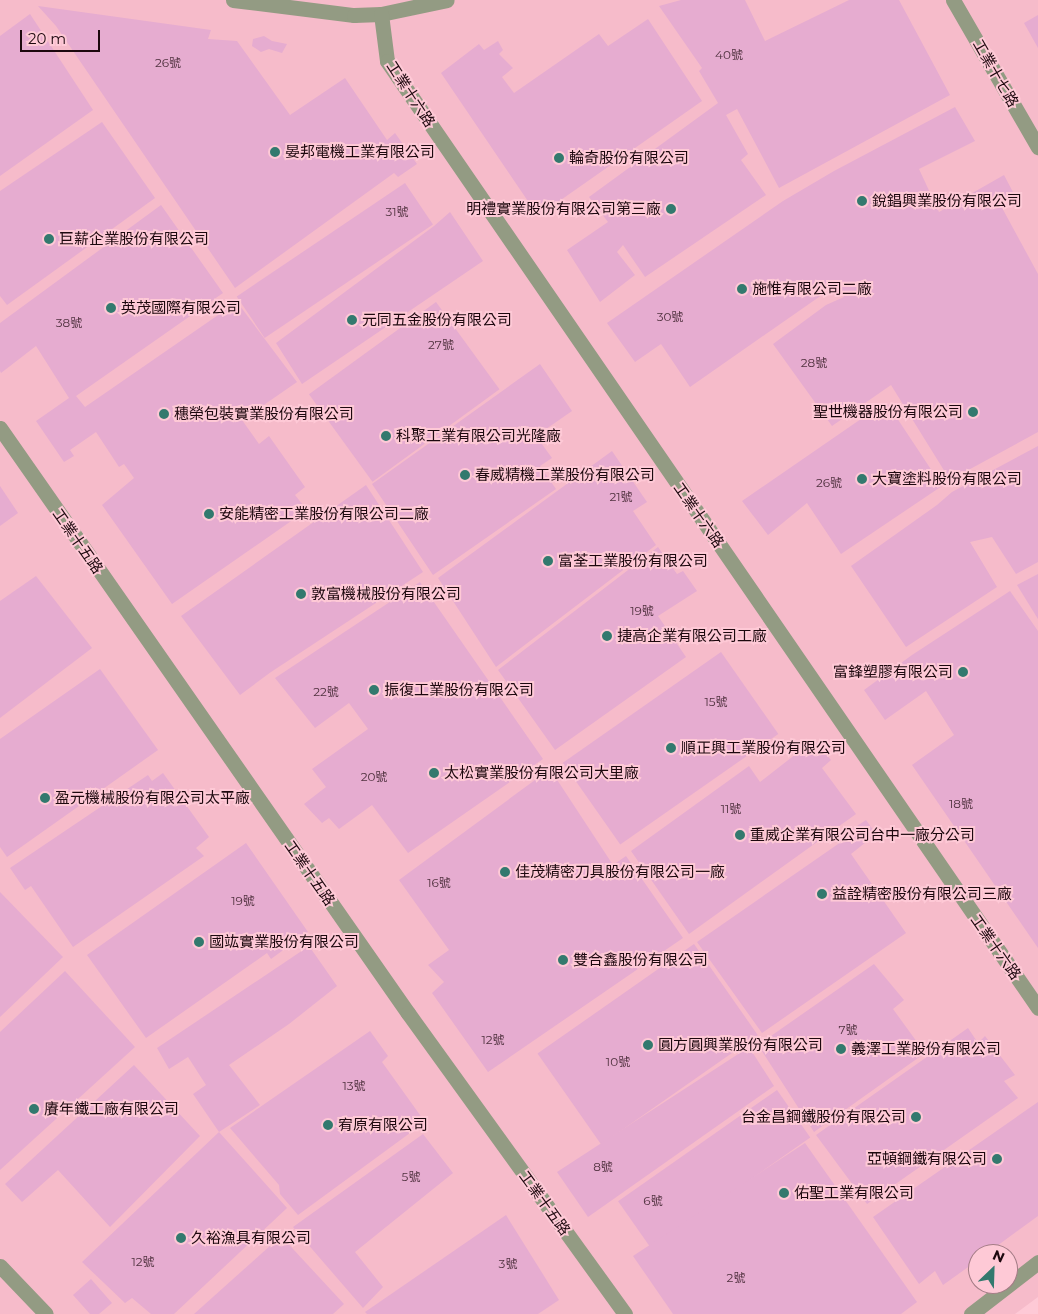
<!DOCTYPE html>
<meta charset="utf-8">
<style>
body{margin:0}
#map{position:relative;width:1038px;height:1314px;overflow:hidden;background:#fec9d6;font-family:Montserrat,"Noto Sans TC",sans-serif}
div>[style]{position:absolute}
.built>*{inset:0;background:#f6bbca}
.building>*{inset:0;background:#e6acd0;transform-origin:0 0}
.minor>*{height:15px;margin:-7.5px;padding:0 7.5px;transform-origin:7.5px;border-radius:7.5px;background:#939b83}
.dots>*{width:14px;height:14px;translate:-50% -50%;box-sizing:border-box;border:2px solid #fec9d6;border-radius:50%}
span{translate:-50% -50%;white-space:nowrap;text-align:center;line-height:1.15;-webkit-text-stroke:4px #fec9d6;paint-order:stroke}
.number-label{font-size:12px;color:#4f313e}
.number-label span{-webkit-text-stroke-width:0}
.street-label{font-size:15px;color:#1d080e}
.poi-label{font-size:15px;color:#1d080e}
.left{translate:0 -50%;text-align:left}
.right{translate:-100% -50%;text-align:right}
.north{position:absolute;left:968px;top:1244px;width:50px;height:50px;box-sizing:border-box;background:#fec9d6;border:1px solid #a47c86;border-radius:50%;rotate:24deg;font-size:14px;font-weight:700;line-height:20px;text-align:center;color:#1d080e}
.north::after{content:'';display:block;margin:auto;width:18px;height:22px;background:#33796e;clip-path:polygon(50% 0,100% 100%,50% 72%,0 100%)}
.scale{position:absolute;left:20px;top:30px;width:80px;height:22px;box-sizing:border-box;border:2px solid #1d080e;border-top:0;padding-left:6px;font-size:15px;line-height:18px;white-space:nowrap;color:#1d080e;-webkit-text-stroke:4px #fec9d6;paint-order:stroke}
</style>
<div id="map">
<div class="built">
<div style="clip-path:polygon(evenodd,0 0,1038px 0,1038px 1297px,1015px 1314px,0 1314px,0 0,978px 1254px,1008px 1254px,1008px 1284px,978px 1284px,978px 1254px)"></div>
</div>
<div class="building">
<div style="clip-path:polygon(681px 0,745px 0,765px 41px,849px 0,899px 0,950px 95px,779px 188px,737px 109px,726px 115px,748px 154px,741px 160px,766px 195px,645px 277px,623px 245px,617px 252px,635px 275px,600px 302px,567px 250px,608px 222px,589px 197px,718px 103px,699px 71px,702px 68px,659px 6px)"></div>
<div style="clip-path:polygon(38px 6px,211px 30px,208px 39px,237px 41px,290px 115px,345px 78px,387px 140px,395px 133px,417px 164px,398px 177px,394px 173px,235px 288px,56px 26px)"></div>
<div style="clip-path:polygon(30px 14px,93px 110px,0 176px,0 36px)"></div>
<div style="clip-path:polygon(1038px 15px,1038px 48px,1024px 23px)"></div>
<div style="clip-path:polygon(648px 19px,702px 101px,538px 216px,441px 73px,479px 44px,484px 50px,498px 41px,503px 50px,499px 54px,513px 68px,502px 77px,514px 93px,599px 34px,608px 46px)"></div>
<div style="clip-path:polygon(264px 36px,272px 41px,287px 44px,282px 53px,269px 49px,261px 52px,252px 46px,253px 39px)"></div>
<div style="clip-path:polygon(955px 107px,975px 141px,919px 169px,939px 212px,1004px 175px,1014px 194px,1000px 204px,1038px 274px,1038px 432px,950px 480px,891px 385px,832px 426px,773px 344px,826px 305px,844px 297px,835px 281px,819px 297px,690px 387px,661px 344px,635px 362px,607px 323px,783px 201px,834px 171px)"></div>
<div style="clip-path:polygon(102px 122px,155px 198px,7px 305px,0 296px,0 191px)"></div>
<div style="left:405px;top:183px;width:50px;height:203px;rotate:56deg"></div>
<div style="clip-path:polygon(161px 205px,223px 293px,76px 396px,85px 407px,237px 302px,297px 382px,242px 420px,259px 444px,269px 436px,305px 487px,295px 495px,307px 510px,172px 604px,102px 505px,134px 478px,124px 464px,119px 467px,96px 432px,70px 450px,74px 456px,64px 462px,36px 421px,69px 398px,36px 346px,1px 373px,0 371px,0 323px)"></div>
<div style="clip-path:polygon(450px 212px,483px 261px,302px 384px,276px 343px,434px 226px)"></div>
<div style="left:436px;top:302px;width:108px;height:157px;rotate:54deg"></div>
<div style="clip-path:polygon(540px 364px,572px 411px,536px 436px,552px 458px,540px 466px,556px 489px,433px 575px,372px 484px)"></div>
<div style="clip-path:polygon(887px 403px,942px 486px,841px 554px,807px 503px,768px 535px,742px 501px,874px 410px)"></div>
<div style="clip-path:polygon(1038px 446px,1038px 562px,1016px 574px,992px 537px,970px 542px,997px 587px,906px 647px,851px 566px,937px 505px,952px 492px)"></div>
<div style="clip-path:polygon(612px 451px,647px 502px,633px 511px,656px 545px,496px 667px,438px 578px)"></div>
<div style="clip-path:polygon(366px 485px,423px 572px,271px 672px,240px 695px,181px 616px)"></div>
<div style="clip-path:polygon(0 486px,18px 513px,0 526px)"></div>
<div style="clip-path:polygon(658px 547px,677px 574px,683px 571px,697px 591px,658px 616px,686px 657px,555px 750px,498px 670px)"></div>
<div style="clip-path:polygon(1038px 574px,1038px 619px,1017px 585px)"></div>
<div style="clip-path:polygon(36px 576px,92px 648px,0 718px,0 601px)"></div>
<div style="clip-path:polygon(420px 582px,543px 759px,408px 853px,372px 805px,339px 829px,329px 818px,322px 823px,304px 804px,326px 787px,312px 769px,368px 729px,349px 703px,315px 728px,275px 678px)"></div>
<div style="clip-path:polygon(1010px 591px,1038px 631px,1038px 948px,912px 765px,954px 735px,926px 691px,885px 720px,864px 690px,912px 655px)"></div>
<div style="left:721px;top:652px;width:100px;height:193px;rotate:55deg"></div>
<div style="clip-path:polygon(100px 669px,158px 750px,7px 857px,0 847px,0 739px)"></div>
<div style="clip-path:polygon(814px 740px,831px 760px,822px 768px,856px 814px,689px 934px,631px 851px,749px 766px,760px 782px)"></div>
<div style="clip-path:polygon(550px 769px,613px 865px,626px 856px,683px 938px,488px 1072px,432px 993px,444px 982px,428px 965px,449px 950px,399px 880px)"></div>
<div style="clip-path:polygon(163px 773px,209px 837px,196px 848px,204px 856px,73px 947px,31px 886px,25px 890px,10px 868px,148px 775px,152px 781px)"></div>
<div style="clip-path:polygon(866px 820px,876px 834px,851px 854px,906px 933px,762px 1033px,697px 942px,841px 842px,839px 838px)"></div>
<div style="clip-path:polygon(246px 843px,308px 932px,271px 959px,267px 953px,146px 1038px,87px 955px)"></div>
<div style="clip-path:polygon(0 892px,63px 957px,0 1017px)"></div>
<div style="left:694px;top:944px;width:111px;height:191px;rotate:55deg"></div>
<div style="clip-path:polygon(309px 946px,337px 986px,289px 1024px,229px 1065px,260px 1105px,219px 1132px,287px 1208px,174px 1314px,151px 1314px,132px 1298px,125px 1303px,82px 1262px,219px 1132px,193px 1094px,206px 1085px,188px 1057px,169px 1069px,157px 1048px)"></div>
<div style="clip-path:polygon(874px 964px,904px 1000px,893px 1009px,925px 1053px,814px 1132px,758px 1045px)"></div>
<div style="clip-path:polygon(65px 971px,135px 1047px,0 1170px,0 1032px)"></div>
<div style="clip-path:polygon(968px 1028px,978px 1043px,985px 1036px,1015px 1075px,1004px 1081px,1018px 1098px,867px 1204px,816px 1135px)"></div>
<div style="clip-path:polygon(370px 1031px,388px 1056px,382px 1062px,425px 1122px,298px 1215px,280px 1194px,279px 1185px,230px 1128px)"></div>
<div style="clip-path:polygon(749px 1047px,774px 1086px,588px 1217px,557px 1172px)"></div>
<div style="clip-path:polygon(134px 1065px,200px 1136px,110px 1227px,58px 1170px,22px 1202px,5px 1184px)"></div>
<div style="left:777px;top:1090px;width:58px;height:194px;rotate:55deg"></div>
<div style="clip-path:polygon(1038px 1102px,1038px 1216px,986px 1254px,978px 1254px,978px 1260px,943px 1285px,935px 1271px,919px 1284px,873px 1217px)"></div>
<div style="clip-path:polygon(423px 1134px,453px 1173px,355px 1252px,383px 1287px,363px 1308px,293px 1227px)"></div>
<div style="clip-path:polygon(805px 1143px,917px 1302px,901px 1314px,673px 1314px,633px 1256px)"></div>
<div style="clip-path:polygon(506px 1215px,559px 1300px,538px 1314px,367px 1314px,365px 1312px)"></div>
<div style="clip-path:polygon(281px 1236px,344px 1304px,333px 1314px,194px 1314px)"></div>
<div style="clip-path:polygon(91px 1279px,112px 1303px,99px 1314px,90px 1314px,73px 1295px)"></div>
</div>
<div class="minor">
<div style="left:233px;top:0;width:122px;rotate:7.1deg"></div>
<div style="left:354px;top:15px;width:27px;rotate:-2deg"></div>
<div style="left:381px;top:14px;width:67px;rotate:-12deg"></div>
<div style="left:953px;top:0;width:170px;rotate:60deg"></div>
<div style="left:381px;top:14px;width:47px;rotate:82.7deg"></div>
<div style="left:387px;top:61px;width:1149px;rotate:55.49deg"></div>
<div style="left:0;top:428px;width:713px;rotate:55.11deg"></div>
<div style="left:408px;top:1013px;width:371px;rotate:54.2deg"></div>
<div style="left:0;top:1266px;width:66px;rotate:46.2deg"></div>
<div style="left:971px;top:1314px;width:85px;rotate:-37.8deg"></div>
</div>
<div class="dots">
<div style="left:275px;top:152px;background:#33796e"></div>
<div style="left:559px;top:158px;background:#33796e"></div>
<div style="left:862px;top:201px;background:#33796e"></div>
<div style="left:671px;top:209px;background:#33796e"></div>
<div style="left:49px;top:239px;background:#33796e"></div>
<div style="left:742px;top:289px;background:#33796e"></div>
<div style="left:111px;top:308px;background:#33796e"></div>
<div style="left:352px;top:320px;background:#33796e"></div>
<div style="left:973px;top:412px;background:#33796e"></div>
<div style="left:164px;top:414px;background:#33796e"></div>
<div style="left:386px;top:436px;background:#33796e"></div>
<div style="left:465px;top:475px;background:#33796e"></div>
<div style="left:862px;top:479px;background:#33796e"></div>
<div style="left:209px;top:514px;background:#33796e"></div>
<div style="left:548px;top:561px;background:#33796e"></div>
<div style="left:301px;top:594px;background:#33796e"></div>
<div style="left:607px;top:636px;background:#33796e"></div>
<div style="left:963px;top:672px;background:#33796e"></div>
<div style="left:374px;top:690px;background:#33796e"></div>
<div style="left:671px;top:748px;background:#33796e"></div>
<div style="left:434px;top:773px;background:#33796e"></div>
<div style="left:45px;top:798px;background:#33796e"></div>
<div style="left:740px;top:835px;background:#33796e"></div>
<div style="left:505px;top:872px;background:#33796e"></div>
<div style="left:822px;top:894px;background:#33796e"></div>
<div style="left:199px;top:942px;background:#33796e"></div>
<div style="left:563px;top:960px;background:#33796e"></div>
<div style="left:648px;top:1045px;background:#33796e"></div>
<div style="left:841px;top:1049px;background:#33796e"></div>
<div style="left:34px;top:1109px;background:#33796e"></div>
<div style="left:916px;top:1117px;background:#33796e"></div>
<div style="left:328px;top:1125px;background:#33796e"></div>
<div style="left:997px;top:1159px;background:#33796e"></div>
<div style="left:784px;top:1193px;background:#33796e"></div>
<div style="left:181px;top:1238px;background:#33796e"></div>
</div>
<div class="number-label">
<span style="left:729px;top:55px">40號</span>
<span style="left:168px;top:63px">26號</span>
<span style="left:397px;top:212px">31號</span>
<span style="left:670px;top:317px">30號</span>
<span style="left:69px;top:323px">38號</span>
<span style="left:441px;top:345px">27號</span>
<span style="left:814px;top:363px">28號</span>
<span style="left:829px;top:483px">26號</span>
<span style="left:621px;top:497px">21號</span>
<span style="left:642px;top:611px">19號</span>
<span style="left:326px;top:692px">22號</span>
<span style="left:716px;top:702px">15號</span>
<span style="left:374px;top:777px">20號</span>
<span style="left:961px;top:804px">18號</span>
<span style="left:731px;top:809px">11號</span>
<span style="left:439px;top:883px">16號</span>
<span style="left:243px;top:901px">19號</span>
<span style="left:848px;top:1030px">7號</span>
<span style="left:493px;top:1040px">12號</span>
<span style="left:618px;top:1062px">10號</span>
<span style="left:354px;top:1086px">13號</span>
<span style="left:603px;top:1167px">8號</span>
<span style="left:411px;top:1177px">5號</span>
<span style="left:653px;top:1201px">6號</span>
<span style="left:143px;top:1262px">12號</span>
<span style="left:508px;top:1264px">3號</span>
<span style="left:736px;top:1278px">2號</span>
</div>
<div class="street-label">
<span style="left:996px;top:73px;rotate:60deg">工業十七路</span>
<span style="left:411px;top:94px;rotate:57deg">工業十六路</span>
<span style="left:699px;top:515px;rotate:55deg">工業十六路</span>
<span style="left:78px;top:541px;rotate:55deg">工業十五路</span>
<span style="left:310px;top:873px;rotate:55deg">工業十五路</span>
<span style="left:996px;top:947px;rotate:55deg">工業十六路</span>
<span style="left:545px;top:1203px;rotate:54deg">工業十五路</span>
</div>
<div class="poi-label">
<span class="left" style="left:285px;top:152px">晏邦電機工業有限公司</span>
<span class="left" style="left:569px;top:158px">輪奇股份有限公司</span>
<span class="left" style="left:872px;top:201px">銳錩興業股份有限公司</span>
<span class="right" style="left:661px;top:209px">明禮實業股份有限公司第三廠</span>
<span class="left" style="left:59px;top:239px">巨薪企業股份有限公司</span>
<span class="left" style="left:752px;top:289px">施惟有限公司二廠</span>
<span class="left" style="left:121px;top:308px">英茂國際有限公司</span>
<span class="left" style="left:362px;top:320px">元同五金股份有限公司</span>
<span class="right" style="left:963px;top:412px">聖世機器股份有限公司</span>
<span class="left" style="left:174px;top:414px">穗榮包裝實業股份有限公司</span>
<span class="left" style="left:396px;top:436px">科聚工業有限公司光隆廠</span>
<span class="left" style="left:475px;top:475px">春威精機工業股份有限公司</span>
<span class="left" style="left:872px;top:479px">大寶塗料股份有限公司</span>
<span class="left" style="left:219px;top:514px">安能精密工業股份有限公司二廠</span>
<span class="left" style="left:558px;top:561px">富荃工業股份有限公司</span>
<span class="left" style="left:311px;top:594px">敦富機械股份有限公司</span>
<span class="left" style="left:617px;top:636px">捷高企業有限公司工廠</span>
<span class="right" style="left:953px;top:672px">富鋒塑膠有限公司</span>
<span class="left" style="left:384px;top:690px">振復工業股份有限公司</span>
<span class="left" style="left:681px;top:748px">順正興工業股份有限公司</span>
<span class="left" style="left:444px;top:773px">太松實業股份有限公司大里廠</span>
<span class="left" style="left:55px;top:798px">盈元機械股份有限公司太平廠</span>
<span class="left" style="left:750px;top:835px">重威企業有限公司台中一廠分公司</span>
<span class="left" style="left:515px;top:872px">佳茂精密刀具股份有限公司一廠</span>
<span class="left" style="left:832px;top:894px">益詮精密股份有限公司三廠</span>
<span class="left" style="left:209px;top:942px">國竑實業股份有限公司</span>
<span class="left" style="left:573px;top:960px">雙合鑫股份有限公司</span>
<span class="left" style="left:658px;top:1045px">圓方圓興業股份有限公司</span>
<span class="left" style="left:851px;top:1049px">義澤工業股份有限公司</span>
<span class="left" style="left:44px;top:1109px">賡年鐵工廠有限公司</span>
<span class="right" style="left:906px;top:1117px">台金昌鋼鐵股份有限公司</span>
<span class="left" style="left:338px;top:1125px">宥原有限公司</span>
<span class="right" style="left:987px;top:1159px">亞頓鋼鐵有限公司</span>
<span class="left" style="left:794px;top:1193px">佑聖工業有限公司</span>
<span class="left" style="left:191px;top:1238px">久裕漁具有限公司</span>
</div>
<div class="north">N</div>
<div class="scale">20 m</div>
</div>
